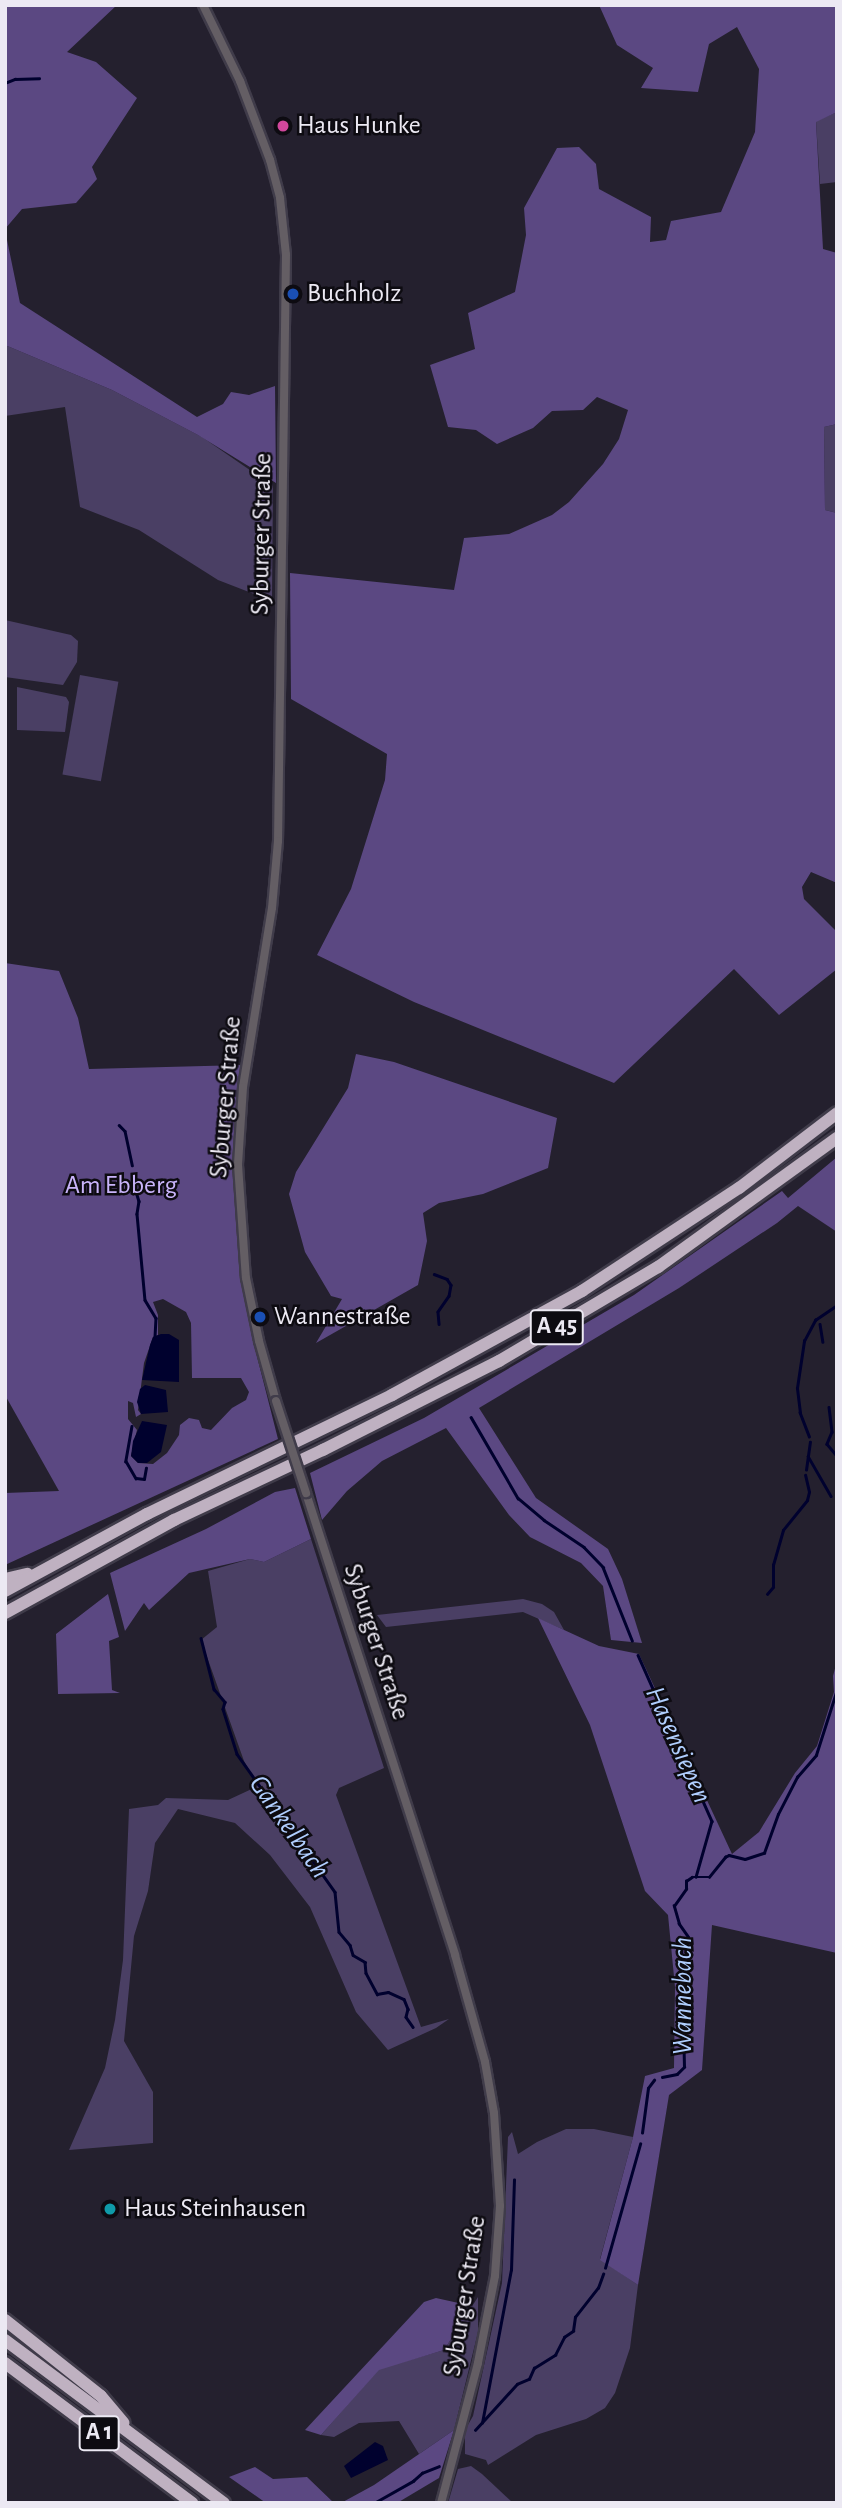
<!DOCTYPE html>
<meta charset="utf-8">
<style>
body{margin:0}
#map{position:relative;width:842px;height:2508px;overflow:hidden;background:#24202e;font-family:"Alegreya Sans",sans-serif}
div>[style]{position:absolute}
.green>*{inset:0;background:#4a3f64;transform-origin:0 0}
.forest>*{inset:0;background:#5b4882}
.water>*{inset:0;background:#00012e}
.stream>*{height:2.5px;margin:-1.25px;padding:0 1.25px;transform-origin:1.25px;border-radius:1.25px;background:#00012e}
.roads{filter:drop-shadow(2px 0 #403c4a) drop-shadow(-2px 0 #403c4a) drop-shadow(0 2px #403c4a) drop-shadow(0 -2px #403c4a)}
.minor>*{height:8px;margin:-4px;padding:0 4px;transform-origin:4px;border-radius:4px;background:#645e64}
.highway>*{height:12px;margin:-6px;padding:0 6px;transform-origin:6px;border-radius:6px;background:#bfb1c1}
.bridges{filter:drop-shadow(2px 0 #403c4a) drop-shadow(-2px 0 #403c4a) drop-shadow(0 2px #403c4a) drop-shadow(0 -2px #403c4a)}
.minor-bridge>*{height:8px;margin:-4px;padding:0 4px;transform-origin:4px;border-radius:4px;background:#645e64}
.dots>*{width:19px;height:19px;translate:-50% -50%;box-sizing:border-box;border:4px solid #0d0b11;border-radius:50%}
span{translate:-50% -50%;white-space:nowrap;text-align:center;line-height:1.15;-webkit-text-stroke:5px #0d0b11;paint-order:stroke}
.shield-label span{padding:2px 5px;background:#0d0b11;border:2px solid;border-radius:5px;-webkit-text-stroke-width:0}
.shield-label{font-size:24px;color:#ece9f3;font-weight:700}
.poi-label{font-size:26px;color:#ece9f3}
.left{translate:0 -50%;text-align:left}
.street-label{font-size:26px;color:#ece9f3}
.park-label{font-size:26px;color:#c9b4fa}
.water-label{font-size:28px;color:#b0cefe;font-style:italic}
.frame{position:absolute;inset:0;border:7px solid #ece9f3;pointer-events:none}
</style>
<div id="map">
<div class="green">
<div style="clip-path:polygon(837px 112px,837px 182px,820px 184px,816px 121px)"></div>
<div style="clip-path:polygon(5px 345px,112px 390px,202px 437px,273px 486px,272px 601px,218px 580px,139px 530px,80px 507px,65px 407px,5px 416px)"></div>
<div style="clip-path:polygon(837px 424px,837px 513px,825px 510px,824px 427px)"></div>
<div style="clip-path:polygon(5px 620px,71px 635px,78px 641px,77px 662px,63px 685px,5px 677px)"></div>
<div style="left:80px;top:675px;width:39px;height:101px;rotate:10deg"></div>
<div style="clip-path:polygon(17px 687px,66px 697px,69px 702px,65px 732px,17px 730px)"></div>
<div style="clip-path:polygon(311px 1539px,384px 1768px,339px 1788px,336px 1795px,421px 2027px,449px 2019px,436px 2028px,388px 2050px,356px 2012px,310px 1907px,270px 1855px,235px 1823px,178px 1809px,155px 1843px,148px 1891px,134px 1936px,124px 2041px,153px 2092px,153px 2143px,69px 2150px,105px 2068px,115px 2020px,123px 1960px,129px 1809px,158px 1805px,166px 1798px,228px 1800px,258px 1786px,244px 1761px,201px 1640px,217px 1627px,208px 1571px,250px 1559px,264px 1562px)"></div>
<div style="clip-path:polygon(523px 1599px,542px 1604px,554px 1612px,564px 1630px,523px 1612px,386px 1627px,377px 1615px)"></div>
<div style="clip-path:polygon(566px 2129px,594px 2129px,633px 2137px,600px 2259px,638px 2285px,630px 2348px,615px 2393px,605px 2408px,586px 2419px,536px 2435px,488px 2465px,486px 2460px,465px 2454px,465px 2430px,473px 2416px,502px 2283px,508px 2137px,512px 2132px,518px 2154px,537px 2142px)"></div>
<div style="clip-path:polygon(478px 2297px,478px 2332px,454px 2430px,419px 2454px,399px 2421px,359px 2423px,334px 2437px,321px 2435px,379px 2369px,444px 2350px)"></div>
<div style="clip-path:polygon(471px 2466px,482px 2474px,513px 2503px,448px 2503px,458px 2469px)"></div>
</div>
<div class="forest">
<div style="clip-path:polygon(5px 5px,117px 5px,67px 52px,96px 62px,137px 98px,92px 167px,97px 179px,76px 203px,22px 209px,5px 229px)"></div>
<div style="clip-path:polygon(599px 5px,837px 5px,837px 112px,816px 122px,823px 249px,837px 253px,837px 424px,824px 427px,825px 510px,837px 513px,837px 883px,811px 872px,802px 887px,804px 899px,837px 932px,837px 969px,779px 1015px,734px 969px,614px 1083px,414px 1002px,317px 955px,351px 889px,385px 780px,387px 754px,291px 699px,290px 573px,454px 590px,464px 538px,509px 534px,552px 515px,569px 502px,603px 464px,619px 439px,628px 410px,597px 397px,583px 410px,552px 411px,533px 428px,497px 444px,476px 430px,448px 427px,430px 365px,475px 349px,468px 313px,515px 292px,526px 235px,524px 208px,557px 148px,579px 147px,596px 164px,599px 189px,651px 217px,650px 242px,666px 240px,671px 221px,721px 212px,755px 132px,759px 69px,737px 27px,709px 44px,698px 92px,641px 88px,653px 68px,617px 45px)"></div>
<div style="clip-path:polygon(5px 230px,20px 303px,197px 417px,223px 404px,231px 392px,249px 395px,275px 386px,276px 483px,198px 435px,112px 390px,5px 345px)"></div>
<div style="clip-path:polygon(evenodd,5px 963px,59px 971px,78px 1018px,89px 1069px,243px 1065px,241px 1244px,252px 1337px,278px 1439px,5px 1565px,5px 1493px,59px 1491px,5px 1395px,5px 963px,163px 1299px,186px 1312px,191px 1323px,192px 1378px,241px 1378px,249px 1392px,246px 1400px,232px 1408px,211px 1430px,202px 1428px,199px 1420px,189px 1418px,180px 1425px,179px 1435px,167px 1453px,153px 1464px,138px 1463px,131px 1456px,137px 1430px,128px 1419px,128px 1401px,133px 1403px,136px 1417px,141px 1414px,138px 1410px,144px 1363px,153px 1337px,158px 1335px,158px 1315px,153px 1302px,163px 1299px)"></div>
<div style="clip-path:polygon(356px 1054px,394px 1062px,557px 1118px,548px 1168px,483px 1194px,439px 1203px,423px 1213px,427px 1241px,418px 1285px,316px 1343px,342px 1299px,331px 1296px,305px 1252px,289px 1194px,296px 1172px,348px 1088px)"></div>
<div style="clip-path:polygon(837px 1157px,837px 1232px,798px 1206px,777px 1223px,679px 1288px,479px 1408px,536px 1498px,608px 1549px,622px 1579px,642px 1643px,611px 1640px,603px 1586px,581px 1563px,530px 1537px,509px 1515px,446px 1428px,382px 1461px,347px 1491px,322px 1520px,310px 1473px,424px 1418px,634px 1295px,782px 1191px,788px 1198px)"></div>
<div style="clip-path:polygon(295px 1488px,311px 1539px,264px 1562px,250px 1559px,189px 1573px,149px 1610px,144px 1603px,125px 1631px,110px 1573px,206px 1529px,275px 1492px)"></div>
<div style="clip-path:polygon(108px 1594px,119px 1637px,109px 1641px,112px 1690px,120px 1693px,58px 1694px,56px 1634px)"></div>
<div style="clip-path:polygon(538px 1618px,599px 1646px,639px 1654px,732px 1854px,759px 1832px,795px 1773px,817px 1746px,834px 1692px,833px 1676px,837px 1661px,837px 1953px,712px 1925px,702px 2070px,669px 2095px,638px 2285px,600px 2260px,633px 2137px,645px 2076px,674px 2068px,675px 1987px,668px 1915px,645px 1891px,590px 1725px)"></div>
<div style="clip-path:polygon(436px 2298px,472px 2306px,444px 2350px,379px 2370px,321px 2435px,305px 2430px,424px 2302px)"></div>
<div style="clip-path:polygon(454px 2430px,439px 2478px,397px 2503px,341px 2503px,374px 2485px)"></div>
<div style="clip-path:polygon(255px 2467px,273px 2479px,307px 2477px,334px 2503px,266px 2503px,229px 2477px)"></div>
</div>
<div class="water">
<div style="clip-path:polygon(161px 1334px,169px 1334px,179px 1340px,179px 1382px,142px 1380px,150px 1345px,153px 1337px)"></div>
<div style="clip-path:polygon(145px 1385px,166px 1390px,168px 1412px,141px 1414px,137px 1402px,140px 1389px)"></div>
<div style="clip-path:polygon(142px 1421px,167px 1425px,161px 1452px,147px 1463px,138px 1463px,131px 1456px,133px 1441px)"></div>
<div style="clip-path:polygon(375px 2442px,383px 2446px,388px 2460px,351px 2478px,344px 2466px)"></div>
</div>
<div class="stream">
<div style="left:5px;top:83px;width:11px;rotate:-22deg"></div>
<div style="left:15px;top:79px;width:24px;rotate:-2deg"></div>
<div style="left:119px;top:1125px;width:8px;rotate:45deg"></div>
<div style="left:125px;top:1131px;width:35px;rotate:78deg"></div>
<div style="left:134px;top:1185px;width:17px;rotate:73deg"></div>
<div style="left:139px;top:1201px;width:13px;rotate:99deg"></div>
<div style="left:137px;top:1214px;width:86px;rotate:84.7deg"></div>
<div style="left:145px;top:1300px;width:21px;rotate:59deg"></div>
<div style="left:156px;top:1318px;width:19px;rotate:93deg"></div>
<div style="left:434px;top:1274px;width:14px;rotate:21deg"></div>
<div style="left:447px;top:1279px;width:7px;rotate:56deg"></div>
<div style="left:451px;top:1285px;width:11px;rotate:100deg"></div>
<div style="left:449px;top:1296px;width:19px;rotate:125deg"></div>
<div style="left:438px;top:1312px;width:12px;rotate:85deg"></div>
<div style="left:820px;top:1324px;width:18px;rotate:81deg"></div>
<div style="left:829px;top:1407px;width:25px;rotate:83deg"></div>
<div style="left:832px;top:1432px;width:13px;rotate:113deg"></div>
<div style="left:827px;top:1444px;width:16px;rotate:50deg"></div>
<div style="left:471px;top:1417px;width:94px;rotate:59.9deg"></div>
<div style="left:518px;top:1498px;width:34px;rotate:40deg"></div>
<div style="left:544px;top:1520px;width:48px;rotate:34deg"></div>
<div style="left:584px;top:1547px;width:28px;rotate:46deg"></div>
<div style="left:603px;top:1567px;width:79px;rotate:68.3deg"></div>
<div style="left:132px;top:1426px;width:36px;rotate:100deg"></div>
<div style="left:126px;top:1461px;width:20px;rotate:60deg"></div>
<div style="left:136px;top:1478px;width:8px;rotate:7deg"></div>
<div style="left:144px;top:1479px;width:11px;rotate:-80deg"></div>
<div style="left:809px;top:1437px;width:26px;rotate:-111deg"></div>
<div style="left:800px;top:1413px;width:25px;rotate:-97deg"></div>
<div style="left:797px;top:1388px;width:48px;rotate:-81.5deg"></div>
<div style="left:804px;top:1341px;width:24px;rotate:-62deg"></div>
<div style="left:815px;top:1320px;width:27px;rotate:-34deg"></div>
<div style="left:808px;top:1456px;width:46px;rotate:60.1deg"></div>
<div style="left:806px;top:1470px;width:28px;rotate:-82deg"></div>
<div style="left:767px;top:1594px;width:9px;rotate:-49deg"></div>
<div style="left:773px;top:1587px;width:22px;rotate:-90deg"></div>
<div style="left:773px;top:1565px;width:36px;rotate:-74deg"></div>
<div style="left:783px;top:1530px;width:38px;rotate:-51deg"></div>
<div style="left:807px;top:1500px;width:8px;rotate:-76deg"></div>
<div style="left:809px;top:1492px;width:17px;rotate:-103deg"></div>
<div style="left:201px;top:1638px;width:53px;rotate:75.7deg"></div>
<div style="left:214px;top:1689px;width:17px;rotate:50deg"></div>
<div style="left:225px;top:1702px;width:7px;rotate:106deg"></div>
<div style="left:223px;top:1709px;width:47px;rotate:72.7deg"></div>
<div style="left:237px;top:1754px;width:169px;rotate:54.6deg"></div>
<div style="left:335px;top:1892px;width:40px;rotate:84.3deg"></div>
<div style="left:339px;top:1932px;width:17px;rotate:50deg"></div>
<div style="left:350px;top:1945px;width:10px;rotate:73deg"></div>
<div style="left:353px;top:1955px;width:14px;rotate:30deg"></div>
<div style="left:365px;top:1962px;width:11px;rotate:85deg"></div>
<div style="left:366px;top:1973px;width:24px;rotate:62deg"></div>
<div style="left:377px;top:1994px;width:11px;rotate:-10deg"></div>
<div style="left:388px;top:1992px;width:17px;rotate:24deg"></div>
<div style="left:404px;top:1999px;width:11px;rotate:68deg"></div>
<div style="left:408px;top:2009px;width:8px;rotate:104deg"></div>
<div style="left:406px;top:2017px;width:12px;rotate:55deg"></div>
<div style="left:638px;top:1655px;width:182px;rotate:66deg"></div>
<div style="left:712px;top:1821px;width:58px;rotate:105.9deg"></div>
<div style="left:836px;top:1676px;width:8px;rotate:-83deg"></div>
<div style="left:837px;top:1683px;width:2px;rotate:90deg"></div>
<div style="left:662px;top:2077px;width:15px;rotate:-11deg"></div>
<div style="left:677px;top:2074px;width:10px;rotate:-45deg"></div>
<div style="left:684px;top:2067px;width:121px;rotate:-91.4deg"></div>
<div style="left:681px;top:1946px;width:11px;rotate:-52deg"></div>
<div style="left:688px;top:1937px;width:16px;rotate:-125deg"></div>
<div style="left:679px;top:1924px;width:19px;rotate:-106deg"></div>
<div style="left:674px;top:1906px;width:21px;rotate:-55deg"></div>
<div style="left:686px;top:1889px;width:8px;rotate:-90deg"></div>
<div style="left:686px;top:1881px;width:7px;rotate:-34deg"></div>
<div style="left:692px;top:1877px;width:17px"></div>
<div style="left:709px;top:1877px;width:26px;rotate:-51deg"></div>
<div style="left:725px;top:1857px;width:4px;rotate:-27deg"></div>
<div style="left:729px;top:1855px;width:16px;rotate:14deg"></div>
<div style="left:745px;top:1859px;width:20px;rotate:-18deg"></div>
<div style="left:764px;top:1853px;width:41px;rotate:-70.3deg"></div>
<div style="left:778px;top:1814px;width:42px;rotate:-62.8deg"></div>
<div style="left:797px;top:1777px;width:29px;rotate:-49deg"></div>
<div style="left:816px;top:1755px;width:69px;rotate:-72.3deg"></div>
<div style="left:642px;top:2133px;width:45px;rotate:-82.4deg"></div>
<div style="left:648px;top:2088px;width:10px;rotate:-53deg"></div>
<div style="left:605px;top:2268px;width:129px;rotate:-74.2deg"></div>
<div style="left:482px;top:2423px;width:156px;rotate:-79.3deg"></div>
<div style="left:511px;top:2270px;width:90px;rotate:-88.1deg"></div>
<div style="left:475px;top:2430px;width:62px;rotate:-47.6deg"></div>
<div style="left:517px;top:2384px;width:13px;rotate:-23deg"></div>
<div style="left:529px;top:2379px;width:12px;rotate:-66deg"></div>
<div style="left:534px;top:2368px;width:25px;rotate:-32deg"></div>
<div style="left:555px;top:2355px;width:20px;rotate:-63deg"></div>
<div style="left:564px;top:2337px;width:11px;rotate:-34deg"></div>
<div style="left:573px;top:2331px;width:14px;rotate:-82deg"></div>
<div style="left:575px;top:2317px;width:37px;rotate:-52deg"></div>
<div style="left:598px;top:2288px;width:15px;rotate:-70deg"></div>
<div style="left:374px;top:2503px;width:45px;rotate:-29.4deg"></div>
<div style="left:413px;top:2481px;width:12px;rotate:-42deg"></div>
<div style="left:422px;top:2473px;width:18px;rotate:-22deg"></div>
</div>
<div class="roads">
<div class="minor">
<div style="left:203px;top:5px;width:85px;rotate:64deg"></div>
<div style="left:240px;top:81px;width:85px;rotate:69.2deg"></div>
<div style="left:270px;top:160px;width:39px;rotate:75deg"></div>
<div style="left:280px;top:198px;width:57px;rotate:84deg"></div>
<div style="left:286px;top:255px;width:586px;rotate:90.78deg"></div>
<div style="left:278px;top:841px;width:67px;rotate:95.1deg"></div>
<div style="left:272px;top:908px;width:181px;rotate:99.2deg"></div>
<div style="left:243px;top:1087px;width:78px;rotate:93.7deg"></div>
<div style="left:238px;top:1165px;width:113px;rotate:86deg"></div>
<div style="left:246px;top:1278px;width:64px;rotate:78.3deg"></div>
<div style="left:259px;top:1341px;width:62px;rotate:74.2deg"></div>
<div style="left:306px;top:1493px;width:485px;rotate:72.1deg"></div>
<div style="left:455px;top:1955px;width:111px;rotate:74.3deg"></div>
<div style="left:485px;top:2062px;width:52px;rotate:80deg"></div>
<div style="left:494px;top:2113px;width:93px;rotate:86.3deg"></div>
<div style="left:500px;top:2206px;width:70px;rotate:94.1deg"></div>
<div style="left:495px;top:2276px;width:89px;rotate:101.1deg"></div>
<div style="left:478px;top:2363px;width:145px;rotate:104.8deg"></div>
</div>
<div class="highway">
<div style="left:5px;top:1579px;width:23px;rotate:-13deg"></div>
<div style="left:5px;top:1591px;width:162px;rotate:-28.5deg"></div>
<div style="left:147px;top:1514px;width:272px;rotate:-25.9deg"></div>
<div style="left:392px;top:1395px;width:217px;rotate:-28.7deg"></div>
<div style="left:582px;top:1291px;width:188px;rotate:-33.3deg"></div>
<div style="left:739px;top:1188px;width:123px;rotate:-37.4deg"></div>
<div style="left:5px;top:1613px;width:193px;rotate:-28.8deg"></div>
<div style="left:174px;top:1520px;width:165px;rotate:-25.2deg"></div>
<div style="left:323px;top:1450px;width:197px;rotate:-26.8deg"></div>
<div style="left:499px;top:1361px;width:185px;rotate:-30.6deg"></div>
<div style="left:658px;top:1267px;width:221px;rotate:-35.8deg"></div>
<div style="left:5px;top:2320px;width:122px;rotate:38.4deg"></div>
<div style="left:101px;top:2396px;width:35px;rotate:50deg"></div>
<div style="left:5px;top:2340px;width:273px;rotate:36.7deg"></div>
<div style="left:5px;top:2363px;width:234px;rotate:36.8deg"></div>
</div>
</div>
<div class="bridges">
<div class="minor-bridge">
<div style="left:276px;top:1401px;width:97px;rotate:71.9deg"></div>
</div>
</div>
<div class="dots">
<div style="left:283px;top:126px;background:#d1479c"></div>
<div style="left:293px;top:294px;background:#1a4fb4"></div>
<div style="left:260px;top:1317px;background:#1a4fb4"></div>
<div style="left:110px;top:2209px;background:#0f9aa8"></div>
</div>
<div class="shield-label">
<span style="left:557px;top:1327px">A 45</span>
<span style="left:99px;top:2433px">A 1</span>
</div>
<div class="poi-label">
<span class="left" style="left:297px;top:126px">Haus Hunke</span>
<span class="left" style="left:307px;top:294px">Buchholz</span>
<span class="left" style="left:274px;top:1317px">Wannestraße</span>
<span class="left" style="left:124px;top:2209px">Haus Steinhausen</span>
</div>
<div class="street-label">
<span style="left:262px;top:534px;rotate:-89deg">Syburger Straße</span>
<span style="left:226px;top:1097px;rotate:-85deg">Syburger Straße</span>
<span style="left:376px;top:1642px;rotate:72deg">Syburger Straße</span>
<span style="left:465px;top:2296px;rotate:-81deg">Syburger Straße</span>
</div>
<div class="park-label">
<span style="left:121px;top:1186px">Am Ebberg</span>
</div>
<div class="water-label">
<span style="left:678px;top:1745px;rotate:66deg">Hasensiepen</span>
<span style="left:289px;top:1827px;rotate:55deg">Gankelbach</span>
<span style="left:683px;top:1996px;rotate:-90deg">Wannebach</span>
</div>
<div class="frame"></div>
</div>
